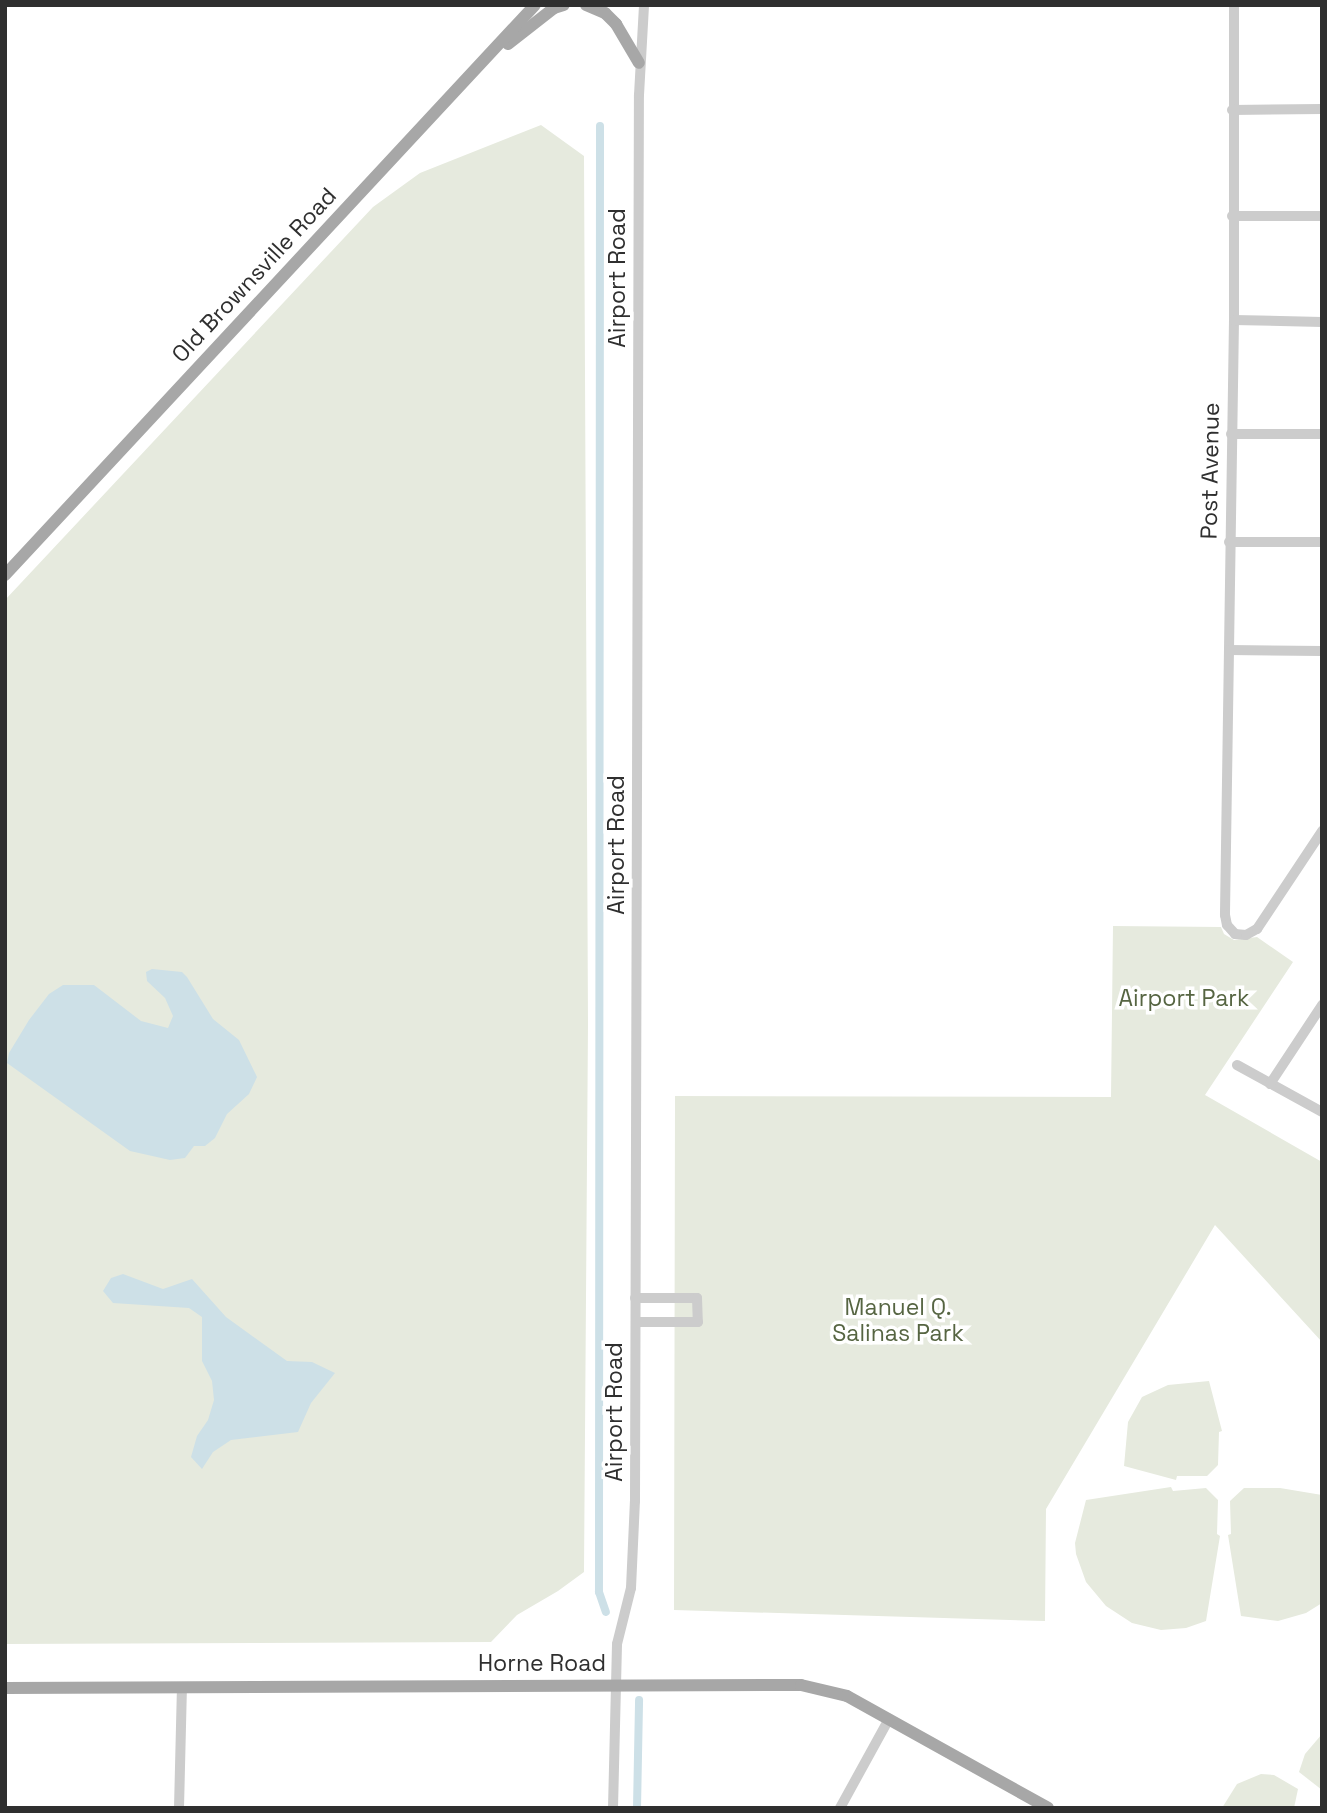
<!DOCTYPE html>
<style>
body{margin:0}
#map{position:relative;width:1327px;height:1813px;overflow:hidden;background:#fff;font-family:"Space Grotesk",sans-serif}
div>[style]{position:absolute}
.green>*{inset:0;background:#e6eade}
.water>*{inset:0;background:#cde0e7}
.canal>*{height:8px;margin:-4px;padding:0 4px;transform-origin:4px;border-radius:4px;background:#cde0e7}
.minor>*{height:10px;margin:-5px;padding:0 5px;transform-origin:5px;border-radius:5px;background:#ccc}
.major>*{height:12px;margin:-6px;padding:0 6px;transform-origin:6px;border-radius:6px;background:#a7a7a7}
span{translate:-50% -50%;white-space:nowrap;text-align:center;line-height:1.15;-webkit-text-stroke:7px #fff;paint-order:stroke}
.street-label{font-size:23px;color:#2f2f2f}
.park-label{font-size:23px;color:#566542}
.frame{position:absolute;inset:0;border:7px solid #2f2f2f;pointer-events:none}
</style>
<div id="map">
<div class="green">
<div style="clip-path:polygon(541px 125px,584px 156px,588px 1024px,584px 1572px,558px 1591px,517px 1615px,491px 1642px,5px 1644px,5px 600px,373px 207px,420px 173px)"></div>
<div style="clip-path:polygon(1113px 926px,1221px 927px,1224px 934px,1234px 940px,1257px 937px,1293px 962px,1205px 1095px,1322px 1162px,1322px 1342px,1215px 1225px,1046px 1509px,1045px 1621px,674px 1610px,675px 1096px,1111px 1097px)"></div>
<div style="clip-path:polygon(1209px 1381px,1222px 1431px,1219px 1432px,1218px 1465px,1207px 1476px,1177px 1476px,1176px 1480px,1124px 1466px,1128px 1422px,1142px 1397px,1168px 1385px)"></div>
<div style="clip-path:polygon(1171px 1487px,1173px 1491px,1206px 1488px,1218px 1500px,1217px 1534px,1220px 1536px,1206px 1621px,1186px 1628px,1161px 1630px,1132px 1623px,1106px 1606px,1086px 1582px,1076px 1554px,1075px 1543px,1086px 1500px)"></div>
<div style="clip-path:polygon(1244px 1488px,1280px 1488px,1322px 1495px,1322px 1603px,1306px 1613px,1278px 1621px,1241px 1616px,1228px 1535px,1231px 1534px,1230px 1501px)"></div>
<div style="clip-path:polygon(1322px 1734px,1322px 1790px,1299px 1772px,1305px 1754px)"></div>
<div style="clip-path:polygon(1261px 1774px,1274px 1775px,1298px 1789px,1294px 1808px,1222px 1808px,1237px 1784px)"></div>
</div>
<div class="water">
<div style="clip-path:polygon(152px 969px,182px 972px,187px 977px,213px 1019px,239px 1040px,257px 1077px,249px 1094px,227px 1114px,215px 1138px,205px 1146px,194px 1146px,185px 1158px,170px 1160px,130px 1151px,7px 1063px,9px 1053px,29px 1020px,49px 994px,63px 985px,94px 985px,141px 1021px,168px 1028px,173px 1016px,165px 998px,147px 981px,146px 972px)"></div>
<div style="clip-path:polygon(123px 1274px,163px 1289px,192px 1279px,226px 1317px,287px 1361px,312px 1362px,335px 1373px,311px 1403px,298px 1432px,231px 1440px,213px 1452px,202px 1469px,191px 1457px,197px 1436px,208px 1420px,214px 1400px,212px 1381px,202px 1361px,202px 1317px,189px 1308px,113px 1303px,103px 1291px,111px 1278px)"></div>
</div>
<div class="canal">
<div style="left:600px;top:126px;width:1466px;rotate:90.04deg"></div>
<div style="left:599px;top:1592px;width:21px;rotate:71deg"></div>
<div style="left:637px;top:1808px;width:108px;rotate:-88.9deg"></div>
</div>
<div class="minor">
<div style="left:1234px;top:5px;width:315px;rotate:90deg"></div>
<div style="left:1234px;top:320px;width:595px;rotate:90.87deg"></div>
<div style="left:1225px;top:915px;width:10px;rotate:79deg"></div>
<div style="left:1227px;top:925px;width:12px;rotate:48deg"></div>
<div style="left:1235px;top:934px;width:11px;rotate:5deg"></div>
<div style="left:1246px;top:935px;width:13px;rotate:-29deg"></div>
<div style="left:1257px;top:929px;width:118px;rotate:-56.4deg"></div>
<div style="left:1232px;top:110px;width:90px;rotate:-0.6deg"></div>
<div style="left:1232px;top:216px;width:90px"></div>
<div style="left:1234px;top:320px;width:88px;rotate:1.3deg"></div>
<div style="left:1231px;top:434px;width:91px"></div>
<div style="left:1229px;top:542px;width:93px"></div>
<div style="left:1229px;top:650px;width:93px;rotate:0.6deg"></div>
<div style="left:1237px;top:1065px;width:97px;rotate:28.9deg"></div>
<div style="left:1270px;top:1084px;width:95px;rotate:-56.6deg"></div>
<div style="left:635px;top:1298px;width:62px"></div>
<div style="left:697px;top:1298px;width:24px;rotate:88deg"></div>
<div style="left:698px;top:1322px;width:62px;rotate:180deg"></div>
<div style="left:179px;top:1808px;width:121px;rotate:-88.6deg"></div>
<div style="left:613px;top:1808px;width:164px;rotate:-88.6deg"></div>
<div style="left:617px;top:1644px;width:58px;rotate:-76deg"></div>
<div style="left:631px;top:1588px;width:87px;rotate:-87.4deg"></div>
<div style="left:635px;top:1501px;width:1406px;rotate:-89.84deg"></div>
<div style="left:639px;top:95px;width:90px;rotate:-86.8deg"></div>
<div style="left:840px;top:1808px;width:102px;rotate:-61.2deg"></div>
</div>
<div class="major">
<div style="left:586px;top:5px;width:21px;rotate:23deg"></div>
<div style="left:605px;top:13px;width:16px;rotate:45deg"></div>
<div style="left:616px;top:24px;width:45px;rotate:59.5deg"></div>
<div style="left:508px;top:44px;width:58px;rotate:-38deg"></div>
<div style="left:554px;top:8px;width:10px;rotate:-17deg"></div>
<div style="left:5px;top:575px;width:778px;rotate:-47.08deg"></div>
<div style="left:5px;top:1688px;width:796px;rotate:-0.22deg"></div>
<div style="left:801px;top:1685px;width:47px;rotate:13.4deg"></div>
<div style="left:847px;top:1696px;width:230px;rotate:29.1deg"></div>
</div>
<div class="street-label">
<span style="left:254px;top:275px;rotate:-47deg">Old Brownsville Road</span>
<span style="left:617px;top:278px;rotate:-90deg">Airport Road</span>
<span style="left:1210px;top:471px;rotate:-89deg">Post Avenue</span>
<span style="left:616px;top:845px;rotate:-90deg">Airport Road</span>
<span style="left:614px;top:1412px;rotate:-90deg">Airport Road</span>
<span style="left:542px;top:1663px">Horne Road</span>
</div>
<div class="park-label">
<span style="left:1184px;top:998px">Airport Park</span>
<span style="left:898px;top:1320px">Manuel Q.<br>Salinas Park</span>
</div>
<div class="frame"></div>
</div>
